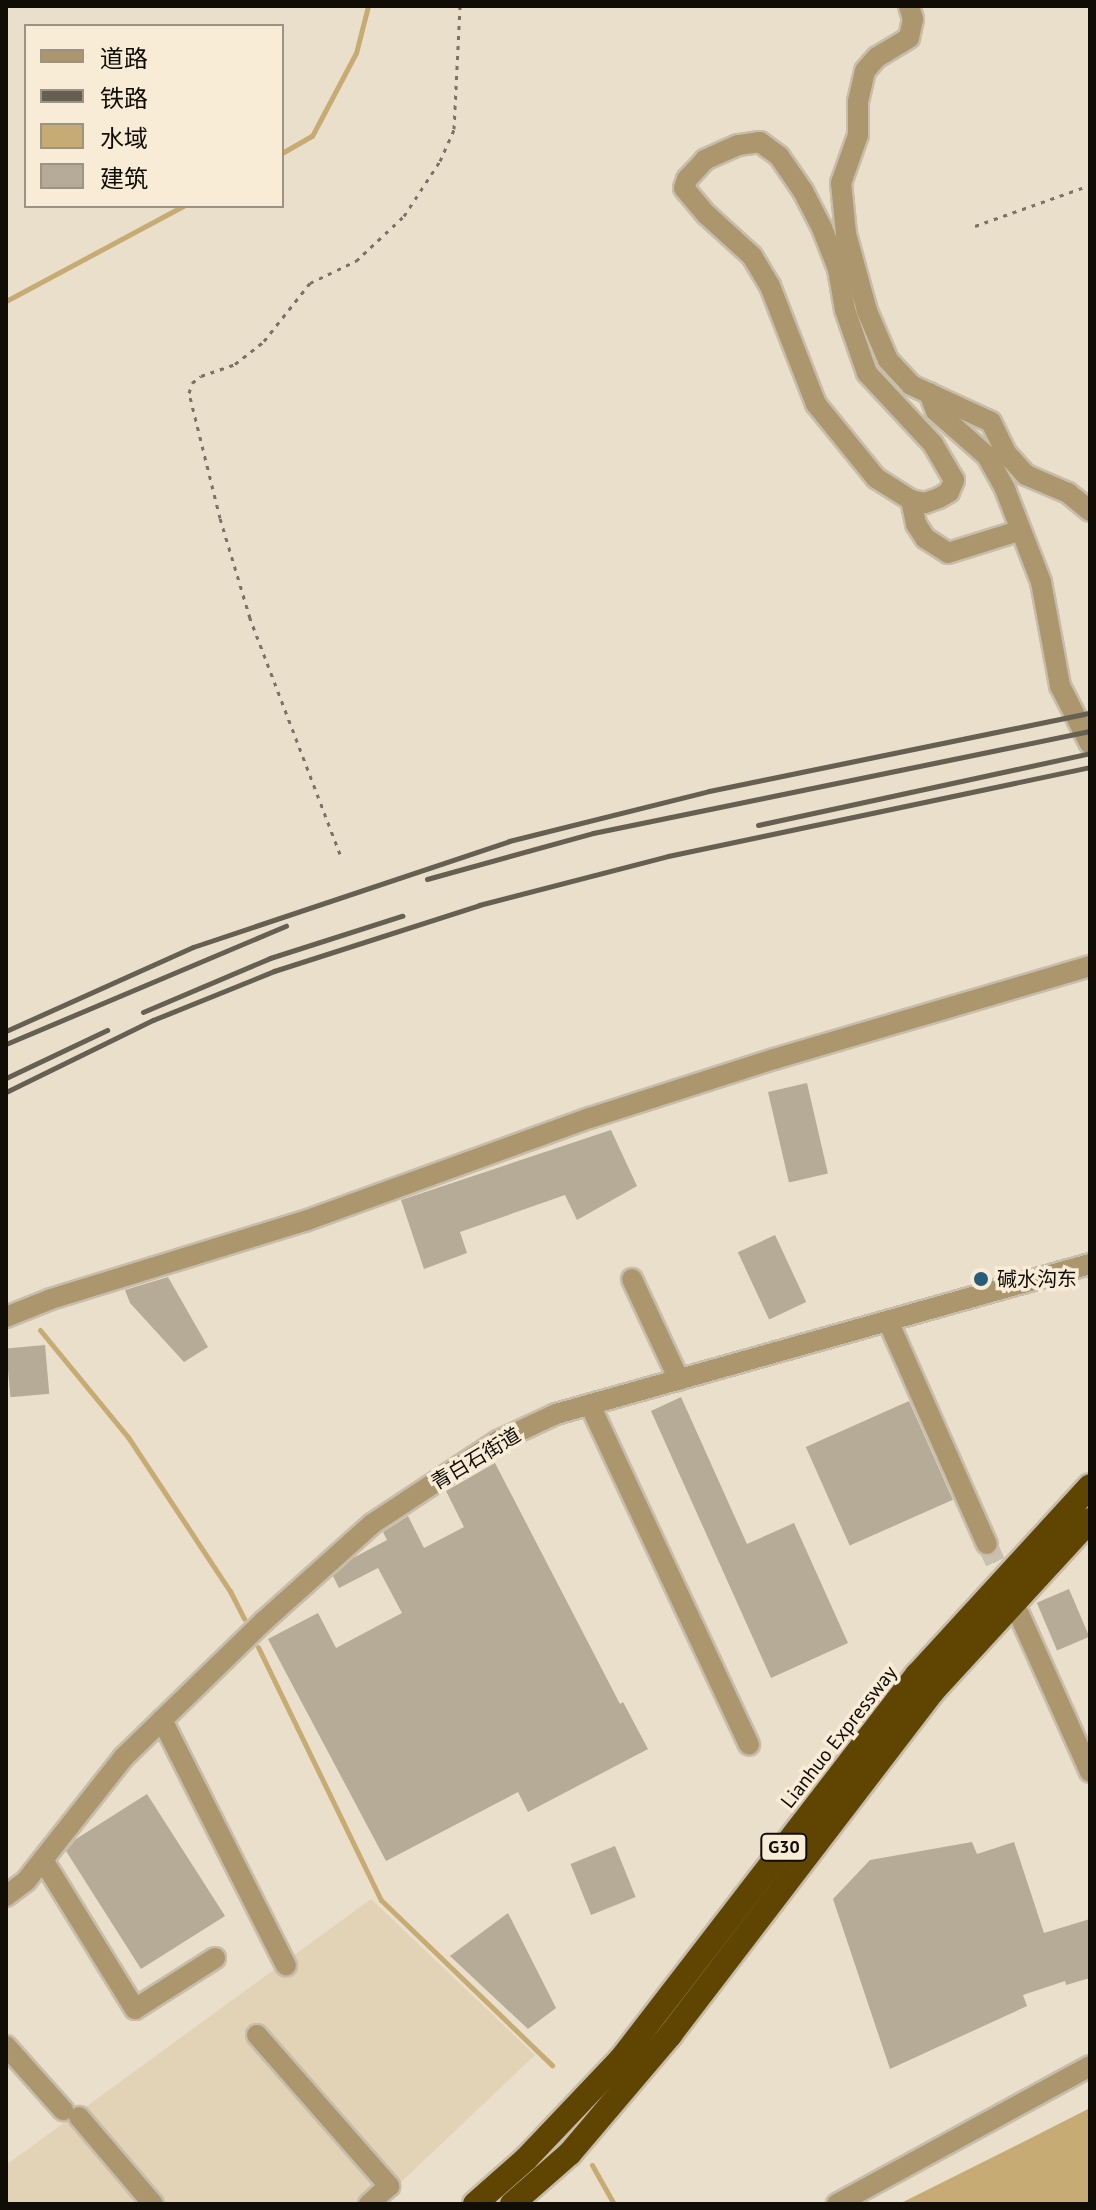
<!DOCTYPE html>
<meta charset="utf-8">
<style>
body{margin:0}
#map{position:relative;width:1096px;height:2210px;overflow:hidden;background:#eadfca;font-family:"PT Sans","Noto Sans SC",sans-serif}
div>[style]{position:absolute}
.built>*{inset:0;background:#e2d3b7}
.water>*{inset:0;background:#c7ab75}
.stream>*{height:5px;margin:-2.5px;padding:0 2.5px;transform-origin:2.5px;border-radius:2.5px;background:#c7ab75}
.building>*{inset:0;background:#b5ab96;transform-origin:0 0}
.minor-tunnel>*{height:20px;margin-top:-10px;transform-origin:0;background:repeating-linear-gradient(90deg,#c9c0ad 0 20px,transparent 0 30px)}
.path>*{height:3px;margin-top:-1.5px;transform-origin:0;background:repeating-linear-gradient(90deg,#797265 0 4px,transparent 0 10px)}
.roads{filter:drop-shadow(2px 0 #c7bdab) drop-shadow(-2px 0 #c7bdab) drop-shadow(0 2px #c7bdab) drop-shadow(0 -2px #c7bdab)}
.minor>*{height:20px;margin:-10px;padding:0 10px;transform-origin:10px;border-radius:10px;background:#ac966d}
.highway>*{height:24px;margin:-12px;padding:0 12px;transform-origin:12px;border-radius:12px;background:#5f4501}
.rail>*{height:5px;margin:-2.5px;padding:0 2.5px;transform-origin:2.5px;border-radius:2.5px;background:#666053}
.dots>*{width:22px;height:22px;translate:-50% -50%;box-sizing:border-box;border:4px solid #f8ecd7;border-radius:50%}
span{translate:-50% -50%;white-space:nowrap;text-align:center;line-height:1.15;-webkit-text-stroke:7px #f8ecd7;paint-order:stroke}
.shield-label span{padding:2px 6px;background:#f8ecd7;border:2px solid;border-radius:6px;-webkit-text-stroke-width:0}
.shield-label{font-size:18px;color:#100d06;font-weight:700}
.poi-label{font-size:20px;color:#100d06}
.left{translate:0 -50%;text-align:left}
.street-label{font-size:20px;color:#100d06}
.frame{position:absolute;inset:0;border:8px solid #100d06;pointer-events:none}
.legend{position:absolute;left:24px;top:24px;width:260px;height:184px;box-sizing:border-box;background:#f8ecd7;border:2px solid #9b9383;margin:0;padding:10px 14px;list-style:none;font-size:24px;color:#100d06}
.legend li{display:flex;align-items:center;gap:16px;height:40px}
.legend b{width:40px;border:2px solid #9b9383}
</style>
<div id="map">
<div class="built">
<div style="clip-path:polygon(371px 1899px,535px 2055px,378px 2204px,6px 2204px,6px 2165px)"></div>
</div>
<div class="water">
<div style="clip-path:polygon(1090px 2108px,1090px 2204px,899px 2204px,1033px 2137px)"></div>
</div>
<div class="stream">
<div style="left:282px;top:153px;width:34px;rotate:-30deg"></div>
<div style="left:312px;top:136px;width:94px;rotate:-62.1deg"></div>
<div style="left:356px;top:53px;width:49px;rotate:-75.7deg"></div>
<div style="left:6px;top:301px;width:201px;rotate:-28.2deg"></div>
<div style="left:40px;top:1330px;width:139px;rotate:50.6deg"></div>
<div style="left:128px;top:1437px;width:185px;rotate:56.5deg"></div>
<div style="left:230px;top:1591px;width:31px;rotate:63deg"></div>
<div style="left:258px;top:1647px;width:281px;rotate:64.1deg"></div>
<div style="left:381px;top:1900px;width:238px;rotate:44deg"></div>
<div style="left:592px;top:2165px;width:45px;rotate:60.6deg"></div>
</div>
<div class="building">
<div style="left:807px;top:1083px;width:93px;height:40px;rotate:77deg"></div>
<div style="clip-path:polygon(611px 1130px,637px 1186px,577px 1220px,565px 1195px,460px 1232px,467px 1253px,424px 1269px,401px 1200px)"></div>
<div style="left:775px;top:1235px;width:74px;height:41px;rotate:65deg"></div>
<div style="clip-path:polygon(168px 1277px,208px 1347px,184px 1362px,130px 1303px,125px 1290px)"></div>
<div style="left:45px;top:1345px;width:49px;height:39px;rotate:85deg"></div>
<div style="clip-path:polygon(681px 1397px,747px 1544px,794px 1523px,848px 1643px,771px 1678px,651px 1411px)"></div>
<div style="left:909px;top:1401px;width:108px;height:113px;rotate:66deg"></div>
<div style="clip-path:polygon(495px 1463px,620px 1704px,623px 1702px,648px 1749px,528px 1812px,518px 1792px,386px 1861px,268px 1639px,318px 1613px,336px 1648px,402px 1613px,378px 1568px,339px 1588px,333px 1576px,353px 1558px,387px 1540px,383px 1532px,408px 1516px,424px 1548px,464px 1527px,446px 1491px)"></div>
<div style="left:1069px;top:1589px;width:52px;height:35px;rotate:67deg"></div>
<div style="clip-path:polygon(147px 1794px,225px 1916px,141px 1969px,66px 1851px,76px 1839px)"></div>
<div style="clip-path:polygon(972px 1842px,977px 1854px,1014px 1842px,1044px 1933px,1090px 1919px,1090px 1978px,1066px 1985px,1065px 1981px,1023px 1995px,1027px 2006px,890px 2069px,833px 1899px,870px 1860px)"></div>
<div style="left:615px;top:1846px;width:55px;height:48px;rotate:68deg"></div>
<div style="clip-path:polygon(508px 1913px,556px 2008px,528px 2029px,450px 1956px)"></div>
</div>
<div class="minor-tunnel">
<div style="left:987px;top:1544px;width:53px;rotate:65.4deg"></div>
</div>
<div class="path">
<div style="left:975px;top:226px;width:122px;rotate:-19.6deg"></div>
<div style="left:340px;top:854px;width:253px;rotate:-110.9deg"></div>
<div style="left:250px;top:618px;width:104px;rotate:-106.7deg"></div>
<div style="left:220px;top:518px;width:129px;rotate:-103.9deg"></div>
<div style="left:189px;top:393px;width:10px;rotate:-73deg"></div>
<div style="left:192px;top:383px;width:11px;rotate:-38deg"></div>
<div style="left:201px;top:376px;width:36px;rotate:-19deg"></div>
<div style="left:235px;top:364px;width:37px;rotate:-38deg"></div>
<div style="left:264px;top:341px;width:74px;rotate:-51.6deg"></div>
<div style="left:310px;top:283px;width:51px;rotate:-25.6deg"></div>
<div style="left:356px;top:261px;width:66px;rotate:-43.2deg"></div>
<div style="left:404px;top:216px;width:66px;rotate:-56.8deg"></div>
<div style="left:440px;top:161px;width:35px;rotate:-66deg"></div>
<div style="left:454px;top:129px;width:123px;rotate:-87.2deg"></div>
</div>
<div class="roads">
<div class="minor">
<div style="left:909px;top:6px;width:14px;rotate:73deg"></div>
<div style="left:913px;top:19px;width:19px;rotate:102deg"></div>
<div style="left:909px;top:38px;width:37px;rotate:149deg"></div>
<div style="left:877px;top:57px;width:18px;rotate:131deg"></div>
<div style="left:865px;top:71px;width:32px;rotate:103deg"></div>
<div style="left:858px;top:102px;width:33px;rotate:90deg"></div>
<div style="left:858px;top:135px;width:51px;rotate:109.5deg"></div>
<div style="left:841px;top:183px;width:51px;rotate:84.4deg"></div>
<div style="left:846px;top:234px;width:80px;rotate:74.7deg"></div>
<div style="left:867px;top:311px;width:53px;rotate:66.8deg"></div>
<div style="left:888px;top:360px;width:34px;rotate:47deg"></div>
<div style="left:911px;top:385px;width:88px;rotate:24.8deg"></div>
<div style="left:991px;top:422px;width:34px;rotate:64deg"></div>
<div style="left:1006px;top:453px;width:30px;rotate:48deg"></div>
<div style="left:1026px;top:475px;width:46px;rotate:23.2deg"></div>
<div style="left:1068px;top:493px;width:28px;rotate:39deg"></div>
<div style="left:929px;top:393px;width:19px;rotate:69deg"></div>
<div style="left:936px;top:411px;width:68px;rotate:41.4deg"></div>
<div style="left:987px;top:456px;width:38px;rotate:61deg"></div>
<div style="left:1005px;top:489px;width:100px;rotate:68.8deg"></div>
<div style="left:1041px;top:582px;width:106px;rotate:79.6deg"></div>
<div style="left:1060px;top:686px;width:65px;rotate:62.7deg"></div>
<div style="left:911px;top:500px;width:14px;rotate:12deg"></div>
<div style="left:925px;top:503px;width:15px;rotate:-20deg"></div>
<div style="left:939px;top:498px;width:12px;rotate:-31deg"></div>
<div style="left:949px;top:492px;width:13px;rotate:-67deg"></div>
<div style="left:954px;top:480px;width:42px;rotate:-120.3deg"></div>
<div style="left:933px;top:444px;width:97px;rotate:-132.9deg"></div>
<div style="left:867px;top:373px;width:67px;rotate:-109.2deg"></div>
<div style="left:845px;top:310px;width:42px;rotate:-99.7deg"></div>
<div style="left:838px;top:269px;width:44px;rotate:-111.3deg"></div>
<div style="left:822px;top:228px;width:42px;rotate:-117.2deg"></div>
<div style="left:803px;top:191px;width:42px;rotate:-124.4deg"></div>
<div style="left:779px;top:156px;width:24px;rotate:-144deg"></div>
<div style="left:760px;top:142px;width:22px;rotate:172deg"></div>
<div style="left:738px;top:145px;width:36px;rotate:156deg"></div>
<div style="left:705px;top:160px;width:26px;rotate:133deg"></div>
<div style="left:687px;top:179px;width:9px;rotate:108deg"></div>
<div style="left:684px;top:188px;width:35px;rotate:50deg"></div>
<div style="left:707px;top:215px;width:61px;rotate:42.3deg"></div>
<div style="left:752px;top:256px;width:35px;rotate:59deg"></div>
<div style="left:770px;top:286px;width:127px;rotate:68.7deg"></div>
<div style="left:816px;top:404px;width:95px;rotate:51deg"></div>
<div style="left:876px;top:478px;width:41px;rotate:32.2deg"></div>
<div style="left:911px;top:500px;width:25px;rotate:78deg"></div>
<div style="left:916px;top:524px;width:17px;rotate:57deg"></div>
<div style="left:925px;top:538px;width:27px;rotate:33deg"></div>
<div style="left:948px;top:553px;width:73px;rotate:-17.4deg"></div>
<div style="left:632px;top:1279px;width:111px;rotate:65deg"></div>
<div style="left:6px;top:1317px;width:48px;rotate:-21.8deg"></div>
<div style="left:51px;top:1299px;width:266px;rotate:-17.1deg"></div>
<div style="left:305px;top:1221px;width:303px;rotate:-19.9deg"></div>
<div style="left:590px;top:1118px;width:193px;rotate:-17.8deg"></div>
<div style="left:774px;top:1059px;width:329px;rotate:-16.4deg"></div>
<div style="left:888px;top:1321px;width:244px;rotate:66.1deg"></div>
<div style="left:590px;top:1405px;width:375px;rotate:64.9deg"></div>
<div style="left:1019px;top:1614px;width:173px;rotate:65.8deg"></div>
<div style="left:162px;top:1720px;width:275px;rotate:63.2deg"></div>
<div style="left:43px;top:1860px;width:175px;rotate:58.3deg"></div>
<div style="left:135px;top:2009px;width:95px;rotate:-32.5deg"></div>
<div style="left:6px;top:1896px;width:25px;rotate:-37deg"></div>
<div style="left:26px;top:1881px;width:158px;rotate:-51.7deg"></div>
<div style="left:124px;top:1757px;width:195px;rotate:-44.2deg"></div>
<div style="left:264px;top:1621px;width:145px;rotate:-41.9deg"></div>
<div style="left:372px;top:1524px;width:151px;rotate:-33.4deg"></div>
<div style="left:498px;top:1441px;width:64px;rotate:-25deg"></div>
<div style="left:556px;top:1414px;width:555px;rotate:-15.69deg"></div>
<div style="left:257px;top:2035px;width:201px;rotate:48.8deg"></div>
<div style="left:389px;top:2186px;width:27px;rotate:138deg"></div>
<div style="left:6px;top:2046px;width:86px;rotate:48.3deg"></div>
<div style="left:79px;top:2117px;width:114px;rotate:49.6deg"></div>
<div style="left:837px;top:2204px;width:288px;rotate:-28.6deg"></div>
</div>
<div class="highway">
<div style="left:475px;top:2204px;width:68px;rotate:-41.4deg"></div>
<div style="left:526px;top:2159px;width:138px;rotate:-46.5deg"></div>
<div style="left:621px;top:2059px;width:485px;rotate:-52.4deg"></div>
<div style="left:917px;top:1675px;width:256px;rotate:-47.5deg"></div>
<div style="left:512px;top:2204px;width:77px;rotate:-41.3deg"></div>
<div style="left:570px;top:2153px;width:155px;rotate:-49.7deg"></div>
<div style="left:670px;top:2035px;width:432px;rotate:-52.6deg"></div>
<div style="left:932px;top:1692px;width:234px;rotate:-47.4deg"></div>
</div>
</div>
<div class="rail">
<div style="left:758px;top:825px;width:340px;rotate:-12.2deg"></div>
<div style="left:427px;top:879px;width:172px;rotate:-15.5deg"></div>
<div style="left:593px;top:833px;width:507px;rotate:-11.6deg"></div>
<div style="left:143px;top:1012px;width:138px;rotate:-23deg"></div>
<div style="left:270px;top:958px;width:139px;rotate:-17.7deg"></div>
<div style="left:6px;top:1031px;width:205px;rotate:-24.2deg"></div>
<div style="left:193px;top:947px;width:333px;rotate:-18.5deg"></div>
<div style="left:509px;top:841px;width:206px;rotate:-14deg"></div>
<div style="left:709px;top:791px;width:389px;rotate:-11.6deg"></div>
<div style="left:6px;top:1044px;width:304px;rotate:-22.9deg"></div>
<div style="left:6px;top:1078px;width:112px;rotate:-25.4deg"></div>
<div style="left:6px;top:1092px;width:164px;rotate:-26.1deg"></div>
<div style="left:153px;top:1020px;width:131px;rotate:-22deg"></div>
<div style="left:274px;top:971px;width:215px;rotate:-17.8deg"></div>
<div style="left:479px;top:905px;width:195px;rotate:-14.5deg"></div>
<div style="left:668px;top:856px;width:431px;rotate:-11.9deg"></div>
</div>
<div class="dots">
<div style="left:981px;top:1279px;background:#275d78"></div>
</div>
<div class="shield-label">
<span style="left:784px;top:1847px">G30</span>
</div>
<div class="poi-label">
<span class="left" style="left:997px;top:1279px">碱水沟东</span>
</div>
<div class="street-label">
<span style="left:476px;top:1459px;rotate:-31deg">青白石街道</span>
<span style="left:839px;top:1737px;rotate:-52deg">Lianhuo Expressway</span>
</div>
<div class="frame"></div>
<ul class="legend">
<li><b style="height:10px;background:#ac966d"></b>道路</li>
<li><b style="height:10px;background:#666053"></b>铁路</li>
<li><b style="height:22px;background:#c7ab75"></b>水域</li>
<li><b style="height:22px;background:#b5ab96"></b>建筑</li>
</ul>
</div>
